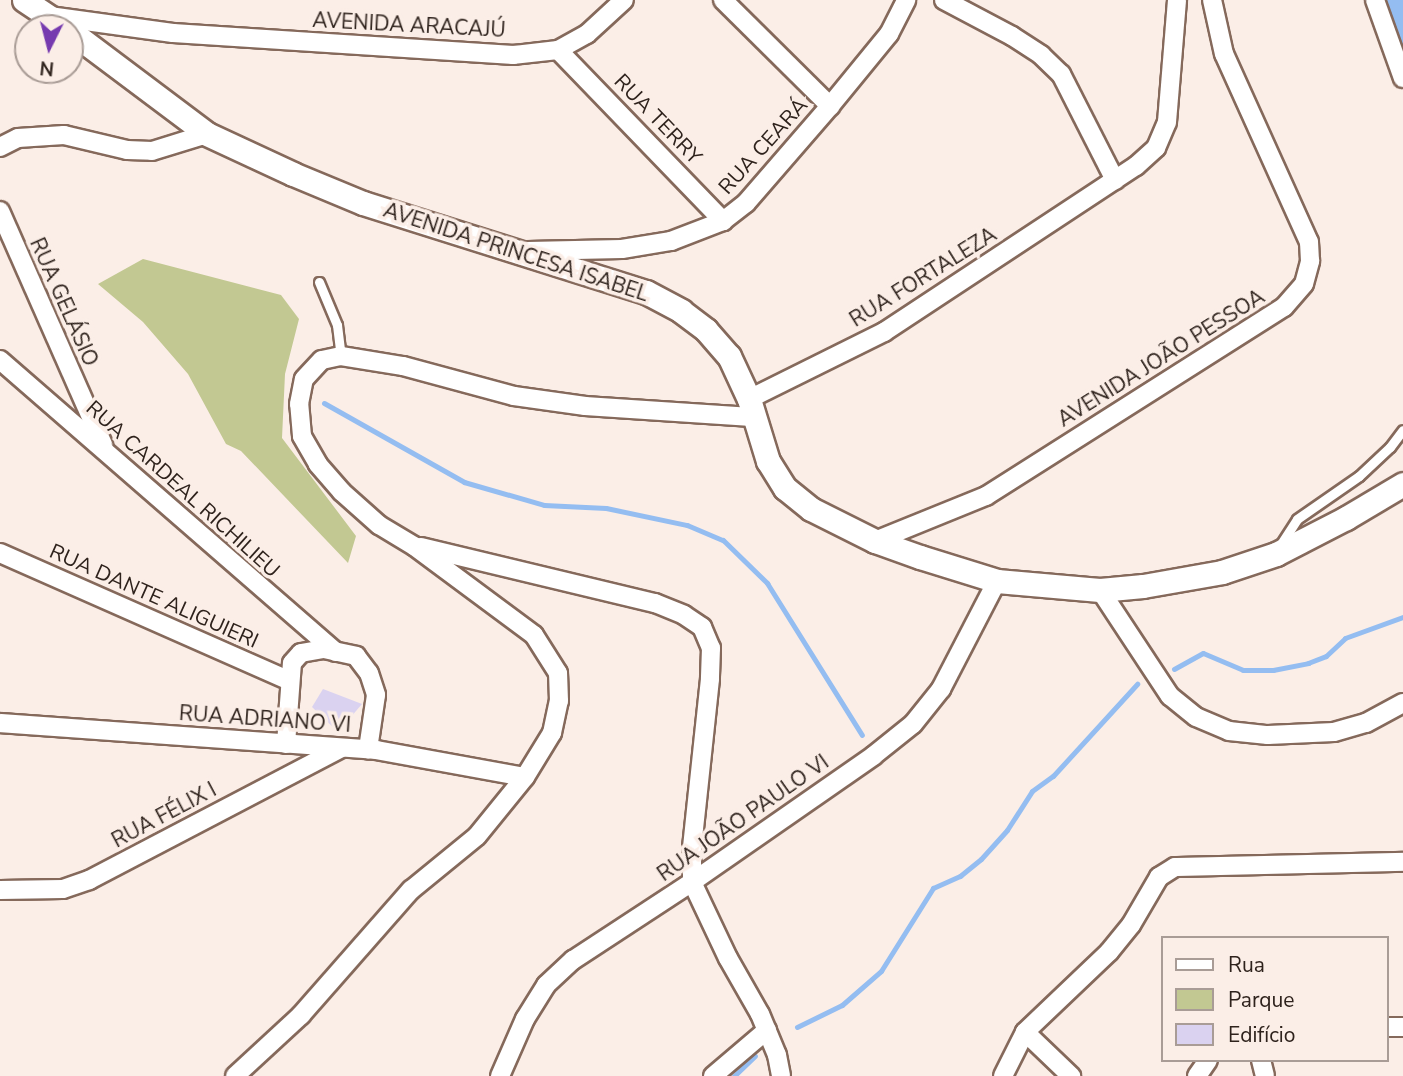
<!DOCTYPE html>
<meta charset="utf-8">
<style>
body{margin:0}
#map{position:relative;width:1403px;height:1076px;overflow:hidden;background:#fbeee7;font-family:"Nunito Sans",sans-serif}
div>[style]{position:absolute}
.green>*{inset:0;background:#c2c892}
.stream>*{height:5px;margin:-2.5px;padding:0 2.5px;transform-origin:2.5px;border-radius:2.5px;background:#94bdf1}
.river>*{height:32px;margin:-16px;padding:0 16px;transform-origin:16px;border-radius:16px;background:#94bdf1}
.building>*{inset:0;background:#dad2f0}
.roads{filter:drop-shadow(2px 0 #85695b) drop-shadow(-2px 0 #85695b) drop-shadow(0 2px #85695b) drop-shadow(0 -2px #85695b)}
.service>*{height:9px;margin:-4.5px;padding:0 4.5px;transform-origin:4.5px;border-radius:4.5px;background:#fff}
.minor>*{height:18px;margin:-9px;padding:0 9px;transform-origin:9px;border-radius:9px;background:#fff}
.tertiary>*{height:23px;margin:-11.5px;padding:0 11.5px;transform-origin:11.5px;border-radius:11.5px;background:#fff}
span{translate:-50% -50%;white-space:nowrap;text-align:center;line-height:1.15;-webkit-text-stroke:7px #fbeee7;paint-order:stroke}
.street-label{font-size:21px;color:#2e221c}
.legend{position:absolute;left:1161px;top:936px;width:228px;height:126px;box-sizing:border-box;background:#fbeee7;border:2px solid #a99c96;margin:0;padding:9px 12px;list-style:none;font-size:21px;color:#2e221c}
.legend li{display:flex;align-items:center;gap:14px;height:35px}
.legend b{width:35px;border:2px solid #a99c96}
.north{position:absolute;left:14px;top:14px;width:70px;height:70px;box-sizing:border-box;background:#fbeee7;border:2px solid #a99c96;border-radius:50%;rotate:186deg;font-size:19px;font-weight:700;line-height:28px;text-align:center;color:#2e221c}
.north::after{content:'';display:block;margin:auto;width:24px;height:32px;background:#763aaf;clip-path:polygon(50% 0,100% 100%,50% 72%,0 100%)}
</style>
<div id="map">
<div class="green">
<div style="clip-path:polygon(143px 259px,281px 295px,299px 319px,285px 374px,282px 438px,356px 536px,348px 563px,241px 451px,226px 444px,188px 374px,143px 322px,98px 284px)"></div>
</div>
<div class="stream">
<div style="left:324px;top:403px;width:161px;rotate:29.4deg"></div>
<div style="left:464px;top:482px;width:83px;rotate:16deg"></div>
<div style="left:544px;top:505px;width:62px;rotate:2.8deg"></div>
<div style="left:606px;top:508px;width:83px;rotate:11.9deg"></div>
<div style="left:687px;top:525px;width:39px;rotate:23deg"></div>
<div style="left:723px;top:540px;width:62px;rotate:44.3deg"></div>
<div style="left:767px;top:583px;width:179px;rotate:58deg"></div>
<div style="left:1174px;top:669px;width:33px;rotate:-29deg"></div>
<div style="left:1203px;top:653px;width:43px;rotate:23deg"></div>
<div style="left:1243px;top:670px;width:30px"></div>
<div style="left:1273px;top:670px;width:36px;rotate:-11deg"></div>
<div style="left:1308px;top:663px;width:19px;rotate:-21deg"></div>
<div style="left:1326px;top:656px;width:26px;rotate:-43deg"></div>
<div style="left:1345px;top:638px;width:62px;rotate:-19.9deg"></div>
<div style="left:797px;top:1027px;width:50px;rotate:-26.1deg"></div>
<div style="left:842px;top:1005px;width:52px;rotate:-41.1deg"></div>
<div style="left:881px;top:971px;width:98px;rotate:-57.9deg"></div>
<div style="left:933px;top:888px;width:30px;rotate:-24deg"></div>
<div style="left:960px;top:876px;width:27px;rotate:-39deg"></div>
<div style="left:981px;top:859px;width:39px;rotate:-48deg"></div>
<div style="left:1007px;top:830px;width:46px;rotate:-57.3deg"></div>
<div style="left:1032px;top:791px;width:26px;rotate:-36deg"></div>
<div style="left:1053px;top:776px;width:125px;rotate:-47.6deg"></div>
<div style="left:734px;top:1076px;width:29px;rotate:-44deg"></div>
</div>
<div class="river">
<div style="left:1394px;top:0;width:49px;rotate:79.4deg"></div>
</div>
<div class="building">
<div style="clip-path:polygon(323px 689px,362px 704px,338px 732px,312px 707px)"></div>
</div>
<div class="roads">
<div class="service">
<div style="left:319px;top:282px;width:47px;rotate:67.3deg"></div>
<div style="left:337px;top:325px;width:31px;rotate:83deg"></div>
<div style="left:1279px;top:547px;width:33px;rotate:-57deg"></div>
<div style="left:1297px;top:519px;width:75px;rotate:-34.7deg"></div>
<div style="left:1359px;top:476px;width:42px;rotate:-43.1deg"></div>
<div style="left:1390px;top:447px;width:21px;rotate:-53deg"></div>
</div>
<div class="minor">
<div style="left:723px;top:0;width:151px;rotate:44.7deg"></div>
<div style="left:944px;top:0;width:77px;rotate:27.9deg"></div>
<div style="left:1012px;top:36px;width:35px;rotate:33deg"></div>
<div style="left:1041px;top:55px;width:28px;rotate:44deg"></div>
<div style="left:1061px;top:74px;width:119px;rotate:63deg"></div>
<div style="left:1375px;top:0;width:83px;rotate:70.3deg"></div>
<div style="left:49px;top:16px;width:125px;rotate:7.8deg"></div>
<div style="left:173px;top:33px;width:341px;rotate:3.7deg"></div>
<div style="left:513px;top:55px;width:45px;rotate:-6.3deg"></div>
<div style="left:558px;top:50px;width:33px;rotate:-29deg"></div>
<div style="left:587px;top:34px;width:50px;rotate:-42.6deg"></div>
<div style="left:558px;top:50px;width:238px;rotate:46deg"></div>
<div style="left:0;top:147px;width:20px;rotate:-27deg"></div>
<div style="left:18px;top:138px;width:46px;rotate:-3.7deg"></div>
<div style="left:64px;top:135px;width:65px;rotate:13.4deg"></div>
<div style="left:127px;top:150px;width:25px;rotate:2deg"></div>
<div style="left:152px;top:151px;width:58px;rotate:-17.2deg"></div>
<div style="left:0;top:211px;width:256px;rotate:66.2deg"></div>
<div style="left:528px;top:251px;width:94px;rotate:-1.2deg"></div>
<div style="left:622px;top:249px;width:50px;rotate:-9.3deg"></div>
<div style="left:671px;top:241px;width:56px;rotate:-21deg"></div>
<div style="left:723px;top:221px;width:29px;rotate:-38deg"></div>
<div style="left:746px;top:203px;width:128px;rotate:-49.1deg"></div>
<div style="left:830px;top:106px;width:93px;rotate:-50.7deg"></div>
<div style="left:889px;top:34px;width:38px;rotate:-63deg"></div>
<div style="left:0;top:360px;width:445px;rotate:41deg"></div>
<div style="left:749px;top:399px;width:151px;rotate:-26.4deg"></div>
<div style="left:884px;top:332px;width:302px;rotate:-33.4deg"></div>
<div style="left:1136px;top:166px;width:27px;rotate:-42deg"></div>
<div style="left:1156px;top:148px;width:28px;rotate:-67deg"></div>
<div style="left:1167px;top:122px;width:122px;rotate:-85.3deg"></div>
<div style="left:875px;top:541px;width:120px;rotate:-22.1deg"></div>
<div style="left:986px;top:496px;width:353px;rotate:-32.4deg"></div>
<div style="left:1284px;top:307px;width:30px;rotate:-49deg"></div>
<div style="left:1304px;top:284px;width:24px;rotate:-75deg"></div>
<div style="left:1310px;top:261px;width:19px;rotate:-93deg"></div>
<div style="left:1309px;top:242px;width:206px;rotate:-114.3deg"></div>
<div style="left:1224px;top:54px;width:55px;rotate:-102.5deg"></div>
<div style="left:421px;top:547px;width:241px;rotate:13.5deg"></div>
<div style="left:655px;top:603px;width:31px;rotate:22deg"></div>
<div style="left:684px;top:615px;width:22px;rotate:34deg"></div>
<div style="left:702px;top:627px;width:23px;rotate:67deg"></div>
<div style="left:711px;top:648px;width:31px;rotate:92deg"></div>
<div style="left:710px;top:679px;width:170px;rotate:96.1deg"></div>
<div style="left:692px;top:848px;width:34px;rotate:90deg"></div>
<div style="left:692px;top:882px;width:84px;rotate:64.7deg"></div>
<div style="left:728px;top:958px;width:64px;rotate:60.3deg"></div>
<div style="left:760px;top:1014px;width:44px;rotate:67.5deg"></div>
<div style="left:777px;top:1055px;width:21px;rotate:79deg"></div>
<div style="left:0;top:553px;width:317px;rotate:23.8deg"></div>
<div style="left:1100px;top:590px;width:127px;rotate:56.6deg"></div>
<div style="left:1170px;top:696px;width:33px;rotate:39deg"></div>
<div style="left:1196px;top:717px;width:36px;rotate:23deg"></div>
<div style="left:1229px;top:731px;width:39px;rotate:6deg"></div>
<div style="left:1268px;top:735px;width:66px;rotate:-2.6deg"></div>
<div style="left:1334px;top:732px;width:33px;rotate:-16deg"></div>
<div style="left:1366px;top:723px;width:42px;rotate:-28.4deg"></div>
<div style="left:0;top:723px;width:377px;rotate:4.1deg"></div>
<div style="left:376px;top:750px;width:151px;rotate:10.3deg"></div>
<div style="left:286px;top:744px;width:81px;rotate:-85.8deg"></div>
<div style="left:292px;top:663px;width:13px;rotate:-48deg"></div>
<div style="left:301px;top:653px;width:23px;rotate:-10deg"></div>
<div style="left:324px;top:649px;width:33px;rotate:12deg"></div>
<div style="left:356px;top:656px;width:21px;rotate:53deg"></div>
<div style="left:369px;top:673px;width:23px;rotate:72deg"></div>
<div style="left:376px;top:695px;width:55px;rotate:98.4deg"></div>
<div style="left:0;top:890px;width:63px;rotate:-0.9deg"></div>
<div style="left:63px;top:889px;width:28px;rotate:-19deg"></div>
<div style="left:89px;top:880px;width:284px;rotate:-27.6deg"></div>
<div style="left:1387px;top:1027px;width:16px"></div>
<div style="left:1025px;top:1032px;width:64px;rotate:43.7deg"></div>
<div style="left:1261px;top:1060px;width:16px;rotate:76deg"></div>
<div style="left:235px;top:1076px;width:90px;rotate:-42.7deg"></div>
<div style="left:301px;top:1015px;width:167px;rotate:-48.7deg"></div>
<div style="left:411px;top:890px;width:85px;rotate:-39.3deg"></div>
<div style="left:477px;top:836px;width:76px;rotate:-50.9deg"></div>
<div style="left:525px;top:777px;width:52px;rotate:-58.5deg"></div>
<div style="left:552px;top:733px;width:33px;rotate:-78deg"></div>
<div style="left:559px;top:701px;width:28px;rotate:-92deg"></div>
<div style="left:558px;top:673px;width:45px;rotate:-122.3deg"></div>
<div style="left:534px;top:635px;width:149px;rotate:-143.4deg"></div>
<div style="left:414px;top:546px;width:41px;rotate:-149deg"></div>
<div style="left:379px;top:525px;width:50px;rotate:-138.3deg"></div>
<div style="left:342px;top:492px;width:37px;rotate:-131deg"></div>
<div style="left:318px;top:464px;width:32px;rotate:-120deg"></div>
<div style="left:302px;top:436px;width:32px;rotate:-95deg"></div>
<div style="left:299px;top:404px;width:25px;rotate:-79deg"></div>
<div style="left:304px;top:379px;width:26px;rotate:-47deg"></div>
<div style="left:322px;top:360px;width:19px;rotate:-12deg"></div>
<div style="left:341px;top:356px;width:63px;rotate:9.2deg"></div>
<div style="left:403px;top:366px;width:115px;rotate:15.1deg"></div>
<div style="left:514px;top:396px;width:72px;rotate:8deg"></div>
<div style="left:585px;top:406px;width:167px;rotate:3.8deg"></div>
<div style="left:500px;top:1076px;width:62px;rotate:-66.3deg"></div>
<div style="left:525px;top:1019px;width:40px;rotate:-58deg"></div>
<div style="left:546px;top:985px;width:37px;rotate:-43deg"></div>
<div style="left:573px;top:960px;width:142px;rotate:-33.2deg"></div>
<div style="left:692px;top:882px;width:221px;rotate:-34.8deg"></div>
<div style="left:873px;top:756px;width:51px;rotate:-38.7deg"></div>
<div style="left:913px;top:724px;width:45px;rotate:-51.3deg"></div>
<div style="left:941px;top:689px;width:122px;rotate:-62.6deg"></div>
<div style="left:713px;top:1076px;width:71px;rotate:-40.4deg"></div>
<div style="left:1003px;top:1076px;width:49px;rotate:-63.4deg"></div>
<div style="left:1025px;top:1032px;width:116px;rotate:-43.6deg"></div>
<div style="left:1109px;top:952px;width:35px;rotate:-51deg"></div>
<div style="left:1131px;top:925px;width:56px;rotate:-59.7deg"></div>
<div style="left:1159px;top:877px;width:19px;rotate:-32deg"></div>
<div style="left:1175px;top:867px;width:228px;rotate:-1.3deg"></div>
<div style="left:1197px;top:1076px;width:19px;rotate:-55deg"></div>
</div>
<div class="tertiary">
<div style="left:24px;top:0;width:50px;rotate:33.7deg"></div>
<div style="left:70px;top:31px;width:171px;rotate:36.9deg"></div>
<div style="left:207px;top:134px;width:95px;rotate:24.9deg"></div>
<div style="left:293px;top:174px;width:76px;rotate:22.5deg"></div>
<div style="left:363px;top:203px;width:297px;rotate:17.5deg"></div>
<div style="left:646px;top:292px;width:40px;rotate:28deg"></div>
<div style="left:681px;top:311px;width:31px;rotate:37deg"></div>
<div style="left:706px;top:330px;width:35px;rotate:49deg"></div>
<div style="left:729px;top:356px;width:47px;rotate:65.1deg"></div>
<div style="left:749px;top:399px;width:65px;rotate:73deg"></div>
<div style="left:768px;top:461px;width:32px;rotate:58deg"></div>
<div style="left:785px;top:488px;width:33px;rotate:39deg"></div>
<div style="left:811px;top:509px;width:72px;rotate:26.6deg"></div>
<div style="left:875px;top:541px;width:48px;rotate:19.6deg"></div>
<div style="left:920px;top:557px;width:81px;rotate:17.3deg"></div>
<div style="left:997px;top:581px;width:103px;rotate:5deg"></div>
<div style="left:1100px;top:590px;width:43px;rotate:-5.3deg"></div>
<div style="left:1143px;top:586px;width:80px;rotate:-10deg"></div>
<div style="left:1222px;top:572px;width:57px;rotate:-18.4deg"></div>
<div style="left:1276px;top:554px;width:79px;rotate:-27.2deg"></div>
<div style="left:1346px;top:518px;width:66px;rotate:-30.8deg"></div>
</div>
</div>
<div class="street-label">
<span style="left:409px;top:25px;rotate:3deg">AVENIDA ARACAJÚ</span>
<span style="left:658px;top:119px;rotate:46deg">RUA TERRY</span>
<span style="left:763px;top:146px;rotate:-48deg">RUA CEARÁ</span>
<span style="left:516px;top:252px;rotate:18deg">AVENIDA PRINCESA ISABEL</span>
<span style="left:923px;top:277px;rotate:-32deg">RUA FORTALEZA</span>
<span style="left:64px;top:302px;rotate:66deg">RUA GELÁSIO</span>
<span style="left:1161px;top:358px;rotate:-32deg">AVENIDA JOÃO PESSOA</span>
<span style="left:183px;top:489px;rotate:42deg">RUA CARDEAL RICHILIEU</span>
<span style="left:154px;top:596px;rotate:24deg">RUA DANTE ALIGUIERI</span>
<span style="left:265px;top:719px;rotate:4deg">RUA ADRIANO VI</span>
<span style="left:164px;top:815px;rotate:-28deg">RUA FÉLIX I</span>
<span style="left:743px;top:818px;rotate:-35deg">RUA JOÃO PAULO VI</span>
</div>
<ul class="legend">
<li><b style="height:9px;background:#fff"></b>Rua</li>
<li><b style="height:19px;background:#c2c892"></b>Parque</li>
<li><b style="height:19px;background:#dad2f0"></b>Edifício</li>
</ul>
<div class="north">N</div>
</div>
